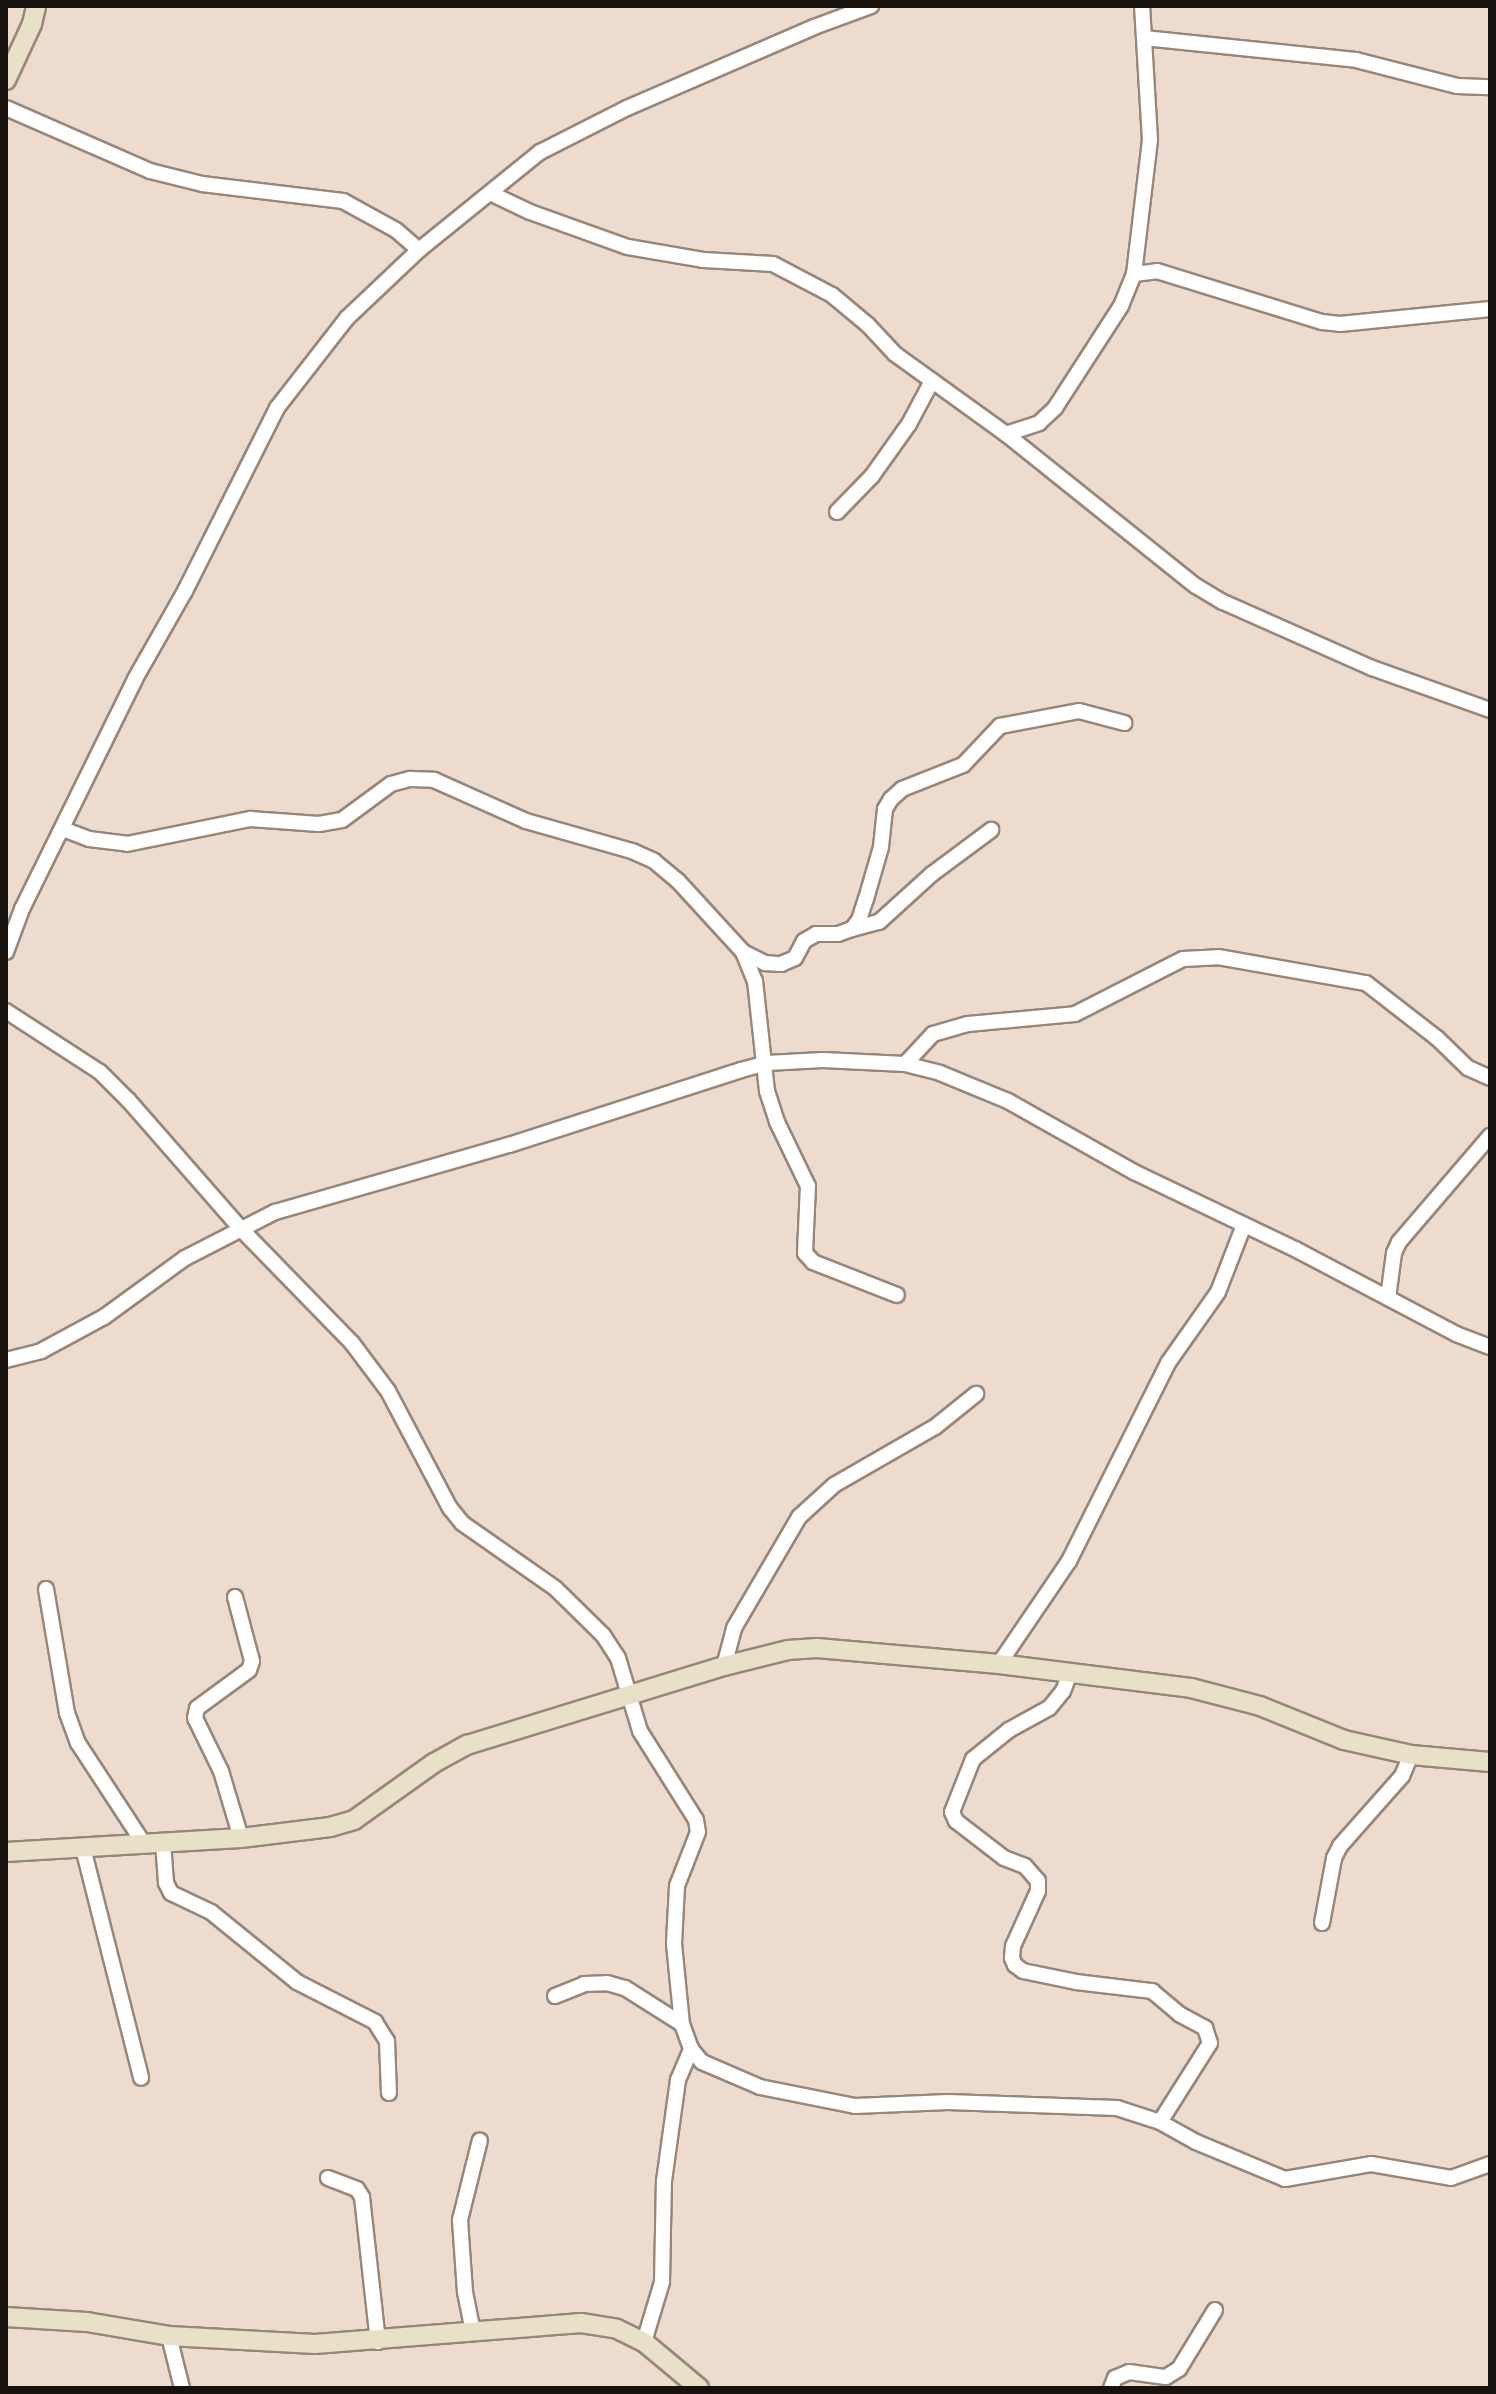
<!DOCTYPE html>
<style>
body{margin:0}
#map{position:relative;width:1496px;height:2394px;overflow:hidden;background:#eddbcd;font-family:"DM Sans",sans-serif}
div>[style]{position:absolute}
.roads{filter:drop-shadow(2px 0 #97877a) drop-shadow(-2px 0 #97877a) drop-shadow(0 2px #97877a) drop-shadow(0 -2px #97877a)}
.street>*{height:14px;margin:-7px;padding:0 7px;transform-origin:7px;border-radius:7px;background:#fff}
.secondary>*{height:18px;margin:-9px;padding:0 9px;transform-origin:9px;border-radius:9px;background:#e8e1c8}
span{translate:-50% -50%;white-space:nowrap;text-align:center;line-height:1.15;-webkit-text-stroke:8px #eddbcd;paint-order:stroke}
.frame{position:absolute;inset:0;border:8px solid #18120e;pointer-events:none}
</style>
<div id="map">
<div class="roads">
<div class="street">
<div style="left:1144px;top:38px;width:213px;rotate:5.9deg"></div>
<div style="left:1356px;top:60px;width:104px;rotate:14.4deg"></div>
<div style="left:1457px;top:86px;width:33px;rotate:2deg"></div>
<div style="left:6px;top:108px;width:157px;rotate:23.6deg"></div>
<div style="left:150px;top:171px;width:54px;rotate:14deg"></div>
<div style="left:202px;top:184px;width:142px;rotate:6.9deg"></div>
<div style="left:343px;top:201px;width:60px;rotate:28.7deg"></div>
<div style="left:396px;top:230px;width:30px;rotate:41deg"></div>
<div style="left:490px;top:193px;width:44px;rotate:25.4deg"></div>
<div style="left:530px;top:212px;width:104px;rotate:19.7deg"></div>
<div style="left:628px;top:247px;width:76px;rotate:9.8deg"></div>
<div style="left:703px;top:260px;width:70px;rotate:3.3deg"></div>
<div style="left:773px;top:264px;width:67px;rotate:27.7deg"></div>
<div style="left:832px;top:295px;width:47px;rotate:39.8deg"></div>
<div style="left:868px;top:325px;width:40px;rotate:47deg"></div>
<div style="left:895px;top:354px;width:137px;rotate:35.8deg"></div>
<div style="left:1006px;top:434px;width:243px;rotate:38.7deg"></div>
<div style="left:1196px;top:586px;width:31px;rotate:31deg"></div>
<div style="left:1223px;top:602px;width:163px;rotate:23.9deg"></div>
<div style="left:1372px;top:668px;width:125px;rotate:19.6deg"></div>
<div style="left:1134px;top:274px;width:23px;rotate:-7deg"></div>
<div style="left:1157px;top:271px;width:173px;rotate:17.2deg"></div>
<div style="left:1322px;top:322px;width:18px;rotate:6deg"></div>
<div style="left:1340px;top:324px;width:151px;rotate:-5.7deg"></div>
<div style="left:1006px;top:434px;width:35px;rotate:-18deg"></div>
<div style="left:1039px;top:423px;width:22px;rotate:-43deg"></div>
<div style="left:1055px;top:408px;width:121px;rotate:-57.1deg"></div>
<div style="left:1121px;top:306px;width:35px;rotate:-68deg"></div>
<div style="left:1134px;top:274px;width:135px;rotate:-83.2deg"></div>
<div style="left:1150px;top:140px;width:134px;rotate:-93.4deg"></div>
<div style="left:837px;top:512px;width:50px;rotate:-45.8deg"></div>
<div style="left:872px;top:476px;width:64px;rotate:-54.6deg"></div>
<div style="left:909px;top:424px;width:49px;rotate:-61.9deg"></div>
<div style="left:63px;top:829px;width:28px;rotate:21deg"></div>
<div style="left:89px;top:839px;width:38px;rotate:7deg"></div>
<div style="left:127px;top:844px;width:126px;rotate:-11.5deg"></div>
<div style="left:250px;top:819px;width:69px;rotate:4.1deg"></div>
<div style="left:319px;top:824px;width:23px;rotate:-10deg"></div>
<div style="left:342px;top:820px;width:61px;rotate:-36.3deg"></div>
<div style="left:391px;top:784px;width:20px;rotate:-15deg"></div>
<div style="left:410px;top:779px;width:24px;rotate:2deg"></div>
<div style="left:434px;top:780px;width:101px;rotate:24deg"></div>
<div style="left:526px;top:821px;width:110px;rotate:15.8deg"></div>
<div style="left:632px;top:851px;width:24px;rotate:24deg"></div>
<div style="left:654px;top:861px;width:31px;rotate:40deg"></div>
<div style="left:678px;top:881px;width:96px;rotate:47.5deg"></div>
<div style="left:743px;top:952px;width:31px;rotate:68deg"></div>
<div style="left:755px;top:981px;width:111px;rotate:83.8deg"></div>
<div style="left:767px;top:1091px;width:33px;rotate:72deg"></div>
<div style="left:777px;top:1122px;width:71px;rotate:64.2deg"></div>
<div style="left:808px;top:1186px;width:67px;rotate:92.6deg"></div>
<div style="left:805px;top:1253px;width:12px;rotate:48deg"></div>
<div style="left:813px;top:1262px;width:90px;rotate:21.4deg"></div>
<div style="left:852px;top:929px;width:28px;rotate:-15deg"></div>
<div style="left:879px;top:922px;width:72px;rotate:-42.2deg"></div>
<div style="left:932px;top:874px;width:74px;rotate:-36.7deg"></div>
<div style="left:6px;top:952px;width:46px;rotate:-69.6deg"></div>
<div style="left:22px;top:909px;width:256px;rotate:-63.8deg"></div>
<div style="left:135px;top:679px;width:101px;rotate:-60.4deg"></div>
<div style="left:185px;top:591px;width:205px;rotate:-63.3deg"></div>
<div style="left:277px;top:408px;width:114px;rotate:-52.1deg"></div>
<div style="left:347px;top:318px;width:99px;rotate:-43.4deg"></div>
<div style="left:419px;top:250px;width:156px;rotate:-39deg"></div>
<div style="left:540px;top:152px;width:97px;rotate:-26.8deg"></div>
<div style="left:627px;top:108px;width:204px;rotate:-23.4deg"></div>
<div style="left:814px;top:27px;width:61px;rotate:-20.2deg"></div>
<div style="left:743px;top:952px;width:25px;rotate:27deg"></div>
<div style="left:765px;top:963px;width:16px;rotate:4deg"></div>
<div style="left:781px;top:964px;width:15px;rotate:-23deg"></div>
<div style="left:795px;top:958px;width:19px;rotate:-62deg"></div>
<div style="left:804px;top:941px;width:14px;rotate:-30deg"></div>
<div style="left:816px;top:934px;width:22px"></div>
<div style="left:838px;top:934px;width:15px;rotate:-20deg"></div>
<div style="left:852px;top:929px;width:11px;rotate:-52deg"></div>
<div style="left:859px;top:920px;width:22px;rotate:-72deg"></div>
<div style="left:866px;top:899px;width:54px;rotate:-73.9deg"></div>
<div style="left:881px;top:847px;width:38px;rotate:-84deg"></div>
<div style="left:885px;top:809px;width:12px;rotate:-59deg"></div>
<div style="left:891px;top:799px;width:15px;rotate:-42deg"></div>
<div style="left:902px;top:789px;width:66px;rotate:-21.5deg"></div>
<div style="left:963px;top:765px;width:54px;rotate:-46.5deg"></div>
<div style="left:1000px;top:726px;width:80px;rotate:-10.8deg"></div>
<div style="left:1079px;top:711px;width:47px;rotate:14.9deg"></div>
<div style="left:6px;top:1011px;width:112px;rotate:33deg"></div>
<div style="left:100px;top:1072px;width:41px;rotate:45deg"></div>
<div style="left:129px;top:1101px;width:170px;rotate:48.8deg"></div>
<div style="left:241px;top:1229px;width:159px;rotate:45.8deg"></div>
<div style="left:352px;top:1343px;width:60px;rotate:53.1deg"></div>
<div style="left:388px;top:1391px;width:132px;rotate:62.1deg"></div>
<div style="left:450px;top:1508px;width:19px;rotate:51deg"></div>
<div style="left:462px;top:1523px;width:113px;rotate:35deg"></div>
<div style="left:555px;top:1588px;width:67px;rotate:44.4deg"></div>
<div style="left:603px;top:1635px;width:27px;rotate:57deg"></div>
<div style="left:618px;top:1658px;width:76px;rotate:73.2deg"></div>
<div style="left:640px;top:1731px;width:105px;rotate:57.8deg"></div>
<div style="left:696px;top:1820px;width:12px;rotate:81deg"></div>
<div style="left:698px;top:1832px;width:58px;rotate:111.3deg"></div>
<div style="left:677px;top:1886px;width:58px;rotate:93deg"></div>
<div style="left:674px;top:1944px;width:80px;rotate:84.3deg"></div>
<div style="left:682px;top:2024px;width:27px;rotate:70deg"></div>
<div style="left:691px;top:2049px;width:17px;rotate:50deg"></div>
<div style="left:702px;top:2062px;width:63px;rotate:23.3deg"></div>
<div style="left:760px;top:2087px;width:97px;rotate:11.3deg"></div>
<div style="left:855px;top:2106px;width:93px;rotate:-2.5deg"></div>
<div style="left:948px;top:2102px;width:169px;rotate:2deg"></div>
<div style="left:1117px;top:2108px;width:45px;rotate:18deg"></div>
<div style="left:1160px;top:2122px;width:41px;rotate:29.1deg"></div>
<div style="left:1196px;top:2142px;width:96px;rotate:22.6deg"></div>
<div style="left:1285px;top:2179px;width:87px;rotate:-9.9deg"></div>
<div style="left:1371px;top:2164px;width:81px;rotate:9.9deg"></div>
<div style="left:1451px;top:2178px;width:41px;rotate:-19.7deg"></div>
<div style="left:905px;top:1064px;width:41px;rotate:-47deg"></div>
<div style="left:933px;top:1034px;width:36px;rotate:-16deg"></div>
<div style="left:968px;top:1024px;width:107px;rotate:-5.3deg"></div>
<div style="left:1075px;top:1014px;width:121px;rotate:-27deg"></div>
<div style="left:1183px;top:959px;width:35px;rotate:-3deg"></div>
<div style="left:1218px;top:957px;width:150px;rotate:10deg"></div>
<div style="left:1366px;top:983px;width:90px;rotate:37.8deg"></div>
<div style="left:1437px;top:1038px;width:43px;rotate:44.1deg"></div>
<div style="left:1468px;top:1068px;width:24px;rotate:24deg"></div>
<div style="left:1388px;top:1298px;width:45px;rotate:-82.4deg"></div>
<div style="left:1394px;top:1253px;width:12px;rotate:-66deg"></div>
<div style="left:1399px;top:1242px;width:140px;rotate:-49.4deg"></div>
<div style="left:6px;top:1360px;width:36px;rotate:-14deg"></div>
<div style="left:41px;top:1351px;width:72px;rotate:-28.4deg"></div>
<div style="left:104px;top:1317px;width:100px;rotate:-36.1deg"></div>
<div style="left:185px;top:1258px;width:101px;rotate:-27.1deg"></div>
<div style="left:275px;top:1212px;width:243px;rotate:-16deg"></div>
<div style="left:509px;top:1145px;width:244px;rotate:-17.9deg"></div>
<div style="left:741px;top:1070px;width:27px;rotate:-15deg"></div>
<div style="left:767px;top:1063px;width:56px;rotate:-3.1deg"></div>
<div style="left:823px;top:1060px;width:82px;rotate:2.8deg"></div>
<div style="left:905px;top:1064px;width:36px;rotate:14deg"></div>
<div style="left:940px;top:1073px;width:74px;rotate:22.4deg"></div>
<div style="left:1008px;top:1101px;width:145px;rotate:29.4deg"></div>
<div style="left:1134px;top:1172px;width:178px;rotate:25.6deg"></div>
<div style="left:1295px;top:1249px;width:182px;rotate:27.8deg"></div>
<div style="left:1456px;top:1334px;width:36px;rotate:21deg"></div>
<div style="left:46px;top:1589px;width:126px;rotate:80.4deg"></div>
<div style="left:67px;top:1713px;width:32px;rotate:70deg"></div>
<div style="left:78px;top:1743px;width:121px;rotate:56.8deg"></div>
<div style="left:235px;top:1597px;width:66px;rotate:75.1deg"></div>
<div style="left:252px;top:1661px;width:9px;rotate:108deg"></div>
<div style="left:249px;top:1670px;width:64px;rotate:143.8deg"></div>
<div style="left:197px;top:1708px;width:10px;rotate:101deg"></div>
<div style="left:195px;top:1718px;width:59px;rotate:63.9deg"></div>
<div style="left:221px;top:1771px;width:70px;rotate:73.4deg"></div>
<div style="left:999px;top:1664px;width:125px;rotate:-55.8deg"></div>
<div style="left:1069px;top:1561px;width:221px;rotate:-63.4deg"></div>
<div style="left:1168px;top:1363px;width:87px;rotate:-54.8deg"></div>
<div style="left:1218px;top:1292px;width:72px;rotate:-68.8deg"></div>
<div style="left:724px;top:1666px;width:39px;rotate:-75deg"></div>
<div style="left:734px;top:1628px;width:129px;rotate:-59.6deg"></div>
<div style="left:799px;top:1517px;width:47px;rotate:-42.4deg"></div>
<div style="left:834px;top:1485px;width:116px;rotate:-29.9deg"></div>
<div style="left:935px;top:1427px;width:53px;rotate:-38.8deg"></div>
<div style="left:1070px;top:1673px;width:19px;rotate:111deg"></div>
<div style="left:1063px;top:1691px;width:22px;rotate:129deg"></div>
<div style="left:1049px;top:1708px;width:46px;rotate:151.2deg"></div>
<div style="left:1009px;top:1730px;width:46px;rotate:141.1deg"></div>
<div style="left:973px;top:1759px;width:57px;rotate:111.6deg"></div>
<div style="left:952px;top:1812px;width:10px;rotate:66deg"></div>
<div style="left:956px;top:1821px;width:61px;rotate:37.6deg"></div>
<div style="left:1004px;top:1858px;width:22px;rotate:21deg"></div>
<div style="left:1025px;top:1866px;width:20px;rotate:49deg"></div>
<div style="left:1038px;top:1881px;width:10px;rotate:90deg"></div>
<div style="left:1038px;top:1891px;width:60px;rotate:114.4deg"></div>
<div style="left:1013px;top:1946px;width:12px;rotate:95deg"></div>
<div style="left:1012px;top:1958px;width:8px;rotate:67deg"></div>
<div style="left:1015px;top:1965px;width:10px;rotate:37deg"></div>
<div style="left:1023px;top:1971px;width:54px;rotate:11.7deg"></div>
<div style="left:1076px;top:1982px;width:77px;rotate:6.8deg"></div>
<div style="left:1152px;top:1991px;width:35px;rotate:40deg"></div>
<div style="left:1179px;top:2014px;width:30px;rotate:28deg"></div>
<div style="left:1205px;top:2028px;width:16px;rotate:72deg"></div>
<div style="left:1210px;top:2043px;width:93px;rotate:122.3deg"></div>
<div style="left:163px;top:1842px;width:41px;rotate:85.8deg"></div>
<div style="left:166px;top:1883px;width:11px;rotate:63deg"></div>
<div style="left:171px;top:1893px;width:44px;rotate:25.4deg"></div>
<div style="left:211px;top:1912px;width:111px;rotate:39.1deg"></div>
<div style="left:297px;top:1982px;width:88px;rotate:27.1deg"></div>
<div style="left:375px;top:2022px;width:22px;rotate:58deg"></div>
<div style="left:387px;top:2041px;width:52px;rotate:87.8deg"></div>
<div style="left:83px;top:1848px;width:237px;rotate:75.8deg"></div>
<div style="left:1322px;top:1923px;width:66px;rotate:-79.5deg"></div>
<div style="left:1334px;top:1858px;width:13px;rotate:-63deg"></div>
<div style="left:1340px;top:1846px;width:94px;rotate:-48.5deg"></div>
<div style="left:1402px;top:1776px;width:23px;rotate:-67deg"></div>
<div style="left:555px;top:1996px;width:31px;rotate:-22deg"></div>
<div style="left:584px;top:1984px;width:23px;rotate:-2deg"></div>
<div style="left:607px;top:1983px;width:19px;rotate:16deg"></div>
<div style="left:625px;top:1988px;width:67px;rotate:32.3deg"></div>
<div style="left:328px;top:2178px;width:31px;rotate:21deg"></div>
<div style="left:357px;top:2189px;width:9px;rotate:58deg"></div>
<div style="left:362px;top:2197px;width:146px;rotate:83.7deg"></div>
<div style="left:473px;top:2332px;width:41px;rotate:-101.3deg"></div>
<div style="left:465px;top:2292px;width:72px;rotate:-94deg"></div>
<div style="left:460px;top:2220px;width:82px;rotate:-76deg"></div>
<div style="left:169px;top:2336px;width:54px;rotate:76deg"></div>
<div style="left:644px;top:2342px;width:63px;rotate:-73.3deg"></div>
<div style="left:662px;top:2282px;width:101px;rotate:-88.9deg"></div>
<div style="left:664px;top:2181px;width:102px;rotate:-82.1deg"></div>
<div style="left:678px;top:2080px;width:34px;rotate:-67deg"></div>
<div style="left:1111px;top:2388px;width:11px;rotate:-68deg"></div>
<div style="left:1115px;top:2378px;width:15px;rotate:-23deg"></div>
<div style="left:1129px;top:2372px;width:37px;rotate:8deg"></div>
<div style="left:1166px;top:2377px;width:15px;rotate:-32deg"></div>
<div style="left:1179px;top:2369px;width:69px;rotate:-58.6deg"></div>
</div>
<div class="secondary">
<div style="left:6px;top:80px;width:62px;rotate:-65.1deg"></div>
<div style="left:32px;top:24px;width:18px;rotate:-77deg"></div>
<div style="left:6px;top:1852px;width:235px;rotate:-3.4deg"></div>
<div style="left:241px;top:1838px;width:90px;rotate:-7deg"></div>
<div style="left:330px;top:1827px;width:25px;rotate:-16deg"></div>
<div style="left:354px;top:1820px;width:98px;rotate:-35.5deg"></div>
<div style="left:434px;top:1763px;width:38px;rotate:-29deg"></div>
<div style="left:467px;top:1745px;width:269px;rotate:-17.1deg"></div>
<div style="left:724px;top:1666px;width:66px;rotate:-14deg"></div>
<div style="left:788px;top:1650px;width:29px;rotate:-4deg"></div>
<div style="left:817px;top:1648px;width:183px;rotate:5deg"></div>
<div style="left:999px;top:1664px;width:193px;rotate:7.1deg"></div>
<div style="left:1191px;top:1688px;width:71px;rotate:14.6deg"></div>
<div style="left:1260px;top:1706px;width:91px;rotate:22deg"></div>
<div style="left:1344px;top:1740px;width:69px;rotate:12.6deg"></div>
<div style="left:1411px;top:1755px;width:79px;rotate:5.1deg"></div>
<div style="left:6px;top:2317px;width:81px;rotate:3.5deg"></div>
<div style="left:87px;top:2322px;width:83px;rotate:9.7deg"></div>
<div style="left:169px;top:2336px;width:146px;rotate:3.1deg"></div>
<div style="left:315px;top:2344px;width:267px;rotate:-4.5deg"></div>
<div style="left:581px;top:2323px;width:36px;rotate:9deg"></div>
<div style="left:617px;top:2329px;width:30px;rotate:26deg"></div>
<div style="left:644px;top:2342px;width:72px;rotate:39.9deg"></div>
</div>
</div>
<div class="frame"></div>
</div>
